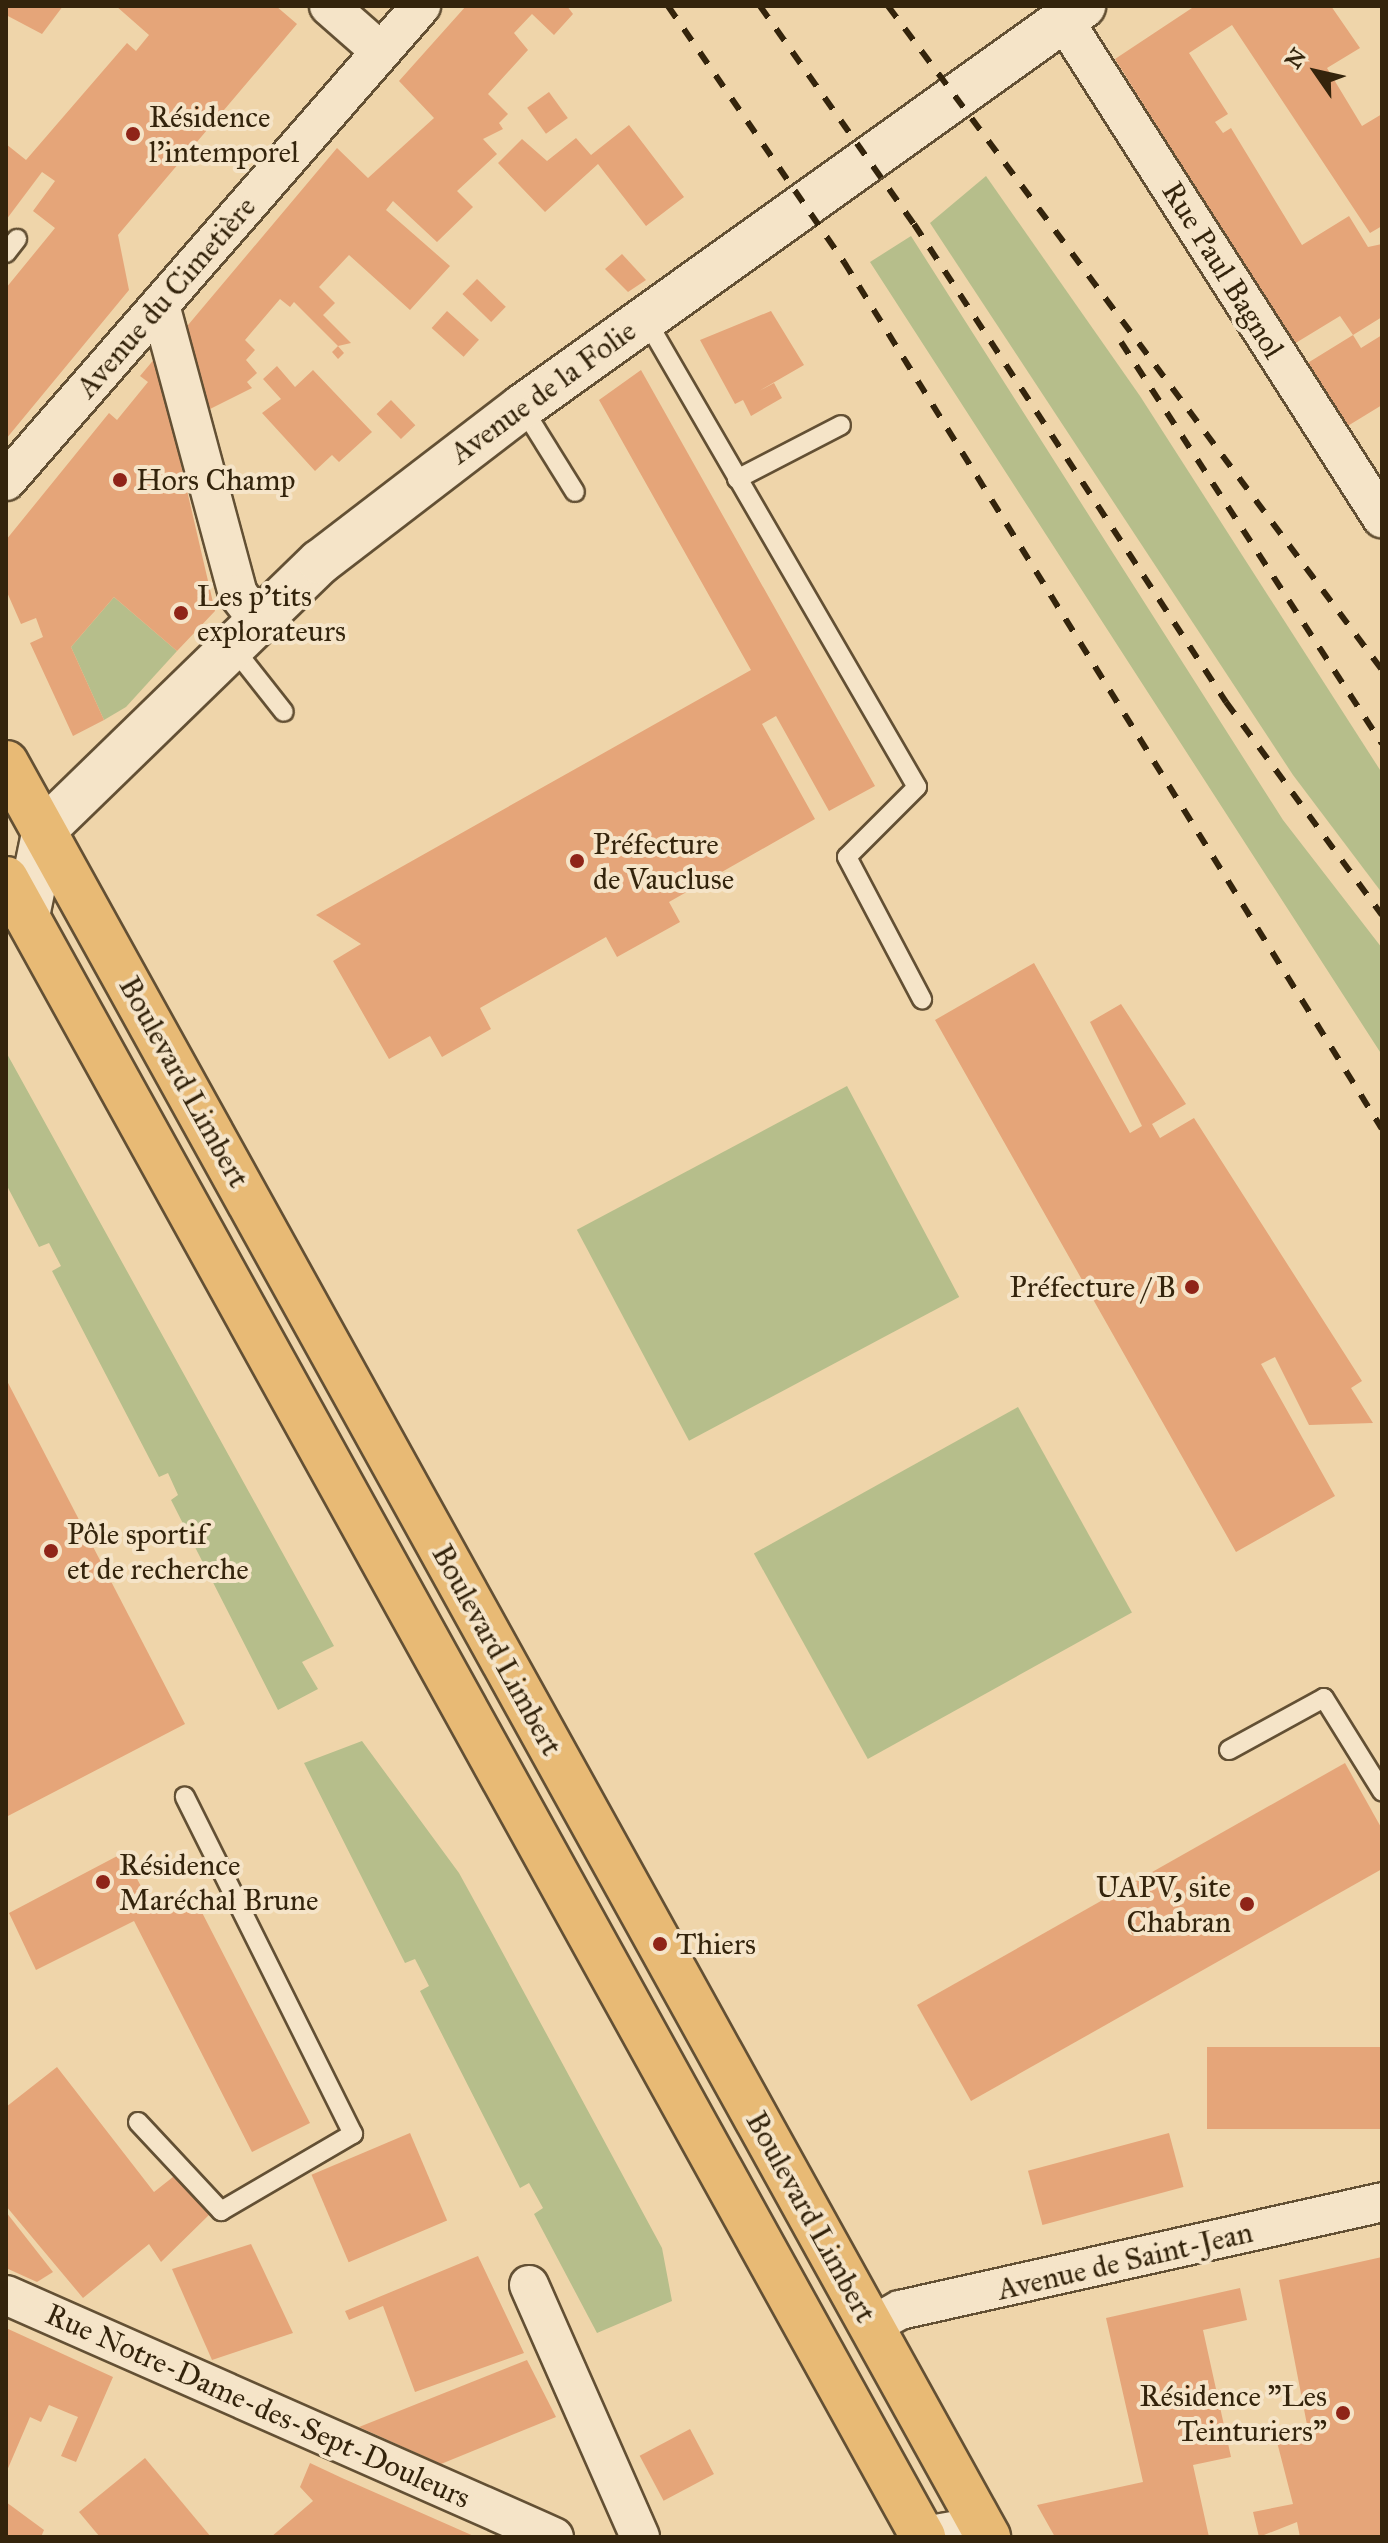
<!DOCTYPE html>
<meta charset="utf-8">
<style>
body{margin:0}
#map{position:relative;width:1388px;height:2543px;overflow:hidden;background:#efd5aa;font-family:"IM FELL Great Primer",serif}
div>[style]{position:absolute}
.green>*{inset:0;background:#b6be8b;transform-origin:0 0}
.building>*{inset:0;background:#e5a579;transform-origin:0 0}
.roads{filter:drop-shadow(2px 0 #635034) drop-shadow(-2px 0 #635034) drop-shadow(0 2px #635034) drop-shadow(0 -2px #635034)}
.lane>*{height:18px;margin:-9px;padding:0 9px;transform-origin:9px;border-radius:9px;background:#f5e4c8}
.street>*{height:38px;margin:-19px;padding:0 19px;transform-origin:19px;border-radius:19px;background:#f5e4c8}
.secondary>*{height:44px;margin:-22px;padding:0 22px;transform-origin:22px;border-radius:22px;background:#f5e4c8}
.primary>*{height:44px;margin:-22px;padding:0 22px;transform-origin:22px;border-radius:22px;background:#e8ba75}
.rail>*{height:6px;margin-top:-3px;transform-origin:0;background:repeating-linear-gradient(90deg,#34240c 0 14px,transparent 0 28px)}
.dots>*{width:22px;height:22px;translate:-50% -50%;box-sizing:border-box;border:4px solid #f5e4c8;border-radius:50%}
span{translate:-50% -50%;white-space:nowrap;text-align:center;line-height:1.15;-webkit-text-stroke:8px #f5e4c8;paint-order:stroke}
.poi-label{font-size:30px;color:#34240c}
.left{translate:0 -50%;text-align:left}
.right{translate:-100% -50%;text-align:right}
.street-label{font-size:30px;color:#34240c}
.frame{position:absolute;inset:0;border:8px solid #34240c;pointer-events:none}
.north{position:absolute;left:1276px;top:32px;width:80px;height:80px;-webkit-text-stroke:6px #f5e4c8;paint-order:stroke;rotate:304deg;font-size:22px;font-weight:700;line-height:32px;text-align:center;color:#34240c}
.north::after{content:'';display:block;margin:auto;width:28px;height:36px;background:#34240c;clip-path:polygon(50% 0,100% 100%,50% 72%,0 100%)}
</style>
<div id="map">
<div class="green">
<div style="clip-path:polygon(986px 176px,1140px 396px,1382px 773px,1382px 893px,1293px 775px,930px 223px)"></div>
<div style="clip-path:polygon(911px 236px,1283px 820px,1382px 948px,1382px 1055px,870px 262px)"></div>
<div style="clip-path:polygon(114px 597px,177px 651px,126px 707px,104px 720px,71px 647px)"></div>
<div style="clip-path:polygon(6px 1052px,334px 1646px,302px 1662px,318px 1689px,278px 1710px,171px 1500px,178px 1495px,168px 1473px,159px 1477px,52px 1271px,61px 1266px,49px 1243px,39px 1247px,6px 1184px)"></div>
<div style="left:847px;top:1086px;width:239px;height:306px;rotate:62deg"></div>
<div style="left:1018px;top:1407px;width:235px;height:302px;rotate:61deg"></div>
<div style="clip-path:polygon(362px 1741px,459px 1873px,492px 1933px,662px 2248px,672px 2301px,597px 2333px,534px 2214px,543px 2208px,529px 2183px,520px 2188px,420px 1991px,429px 1986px,415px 1959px,405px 1963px,304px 1763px)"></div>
</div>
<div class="building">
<div style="clip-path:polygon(6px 6px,63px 6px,42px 34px,6px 15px)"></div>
<div style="clip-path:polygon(116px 6px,276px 6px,297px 24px,118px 235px,129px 290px,6px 439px,6px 288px,55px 228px,33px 211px,55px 181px,42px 172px,6px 220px,6px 144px,26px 160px,127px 43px,136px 51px,149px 35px)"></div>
<div style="clip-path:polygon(466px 6px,567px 6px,573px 14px,554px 35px,532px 14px,514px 33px,528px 50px,488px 94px,508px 114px,499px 123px,503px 129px,483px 139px,497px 154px,457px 191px,473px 207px,437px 242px,393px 201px,386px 210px,450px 266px,410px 310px,349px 255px,319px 287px,335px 303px,323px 315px,351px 343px,338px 346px,344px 353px,338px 359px,332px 352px,338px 346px,294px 302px,290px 307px,280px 299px,245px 340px,255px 350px,246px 360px,257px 373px,247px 382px,252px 388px,204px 412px,183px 331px,337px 148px,368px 178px,434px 118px,399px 81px)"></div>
<div style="clip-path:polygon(1195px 6px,1331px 6px,1360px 48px,1327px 68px,1362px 126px,1382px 114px,1382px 226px,1370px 233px,1232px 25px,1189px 53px,1228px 114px,1215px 122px,1223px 133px,1231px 128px,1302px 245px,1349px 216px,1368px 247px,1382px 244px,1382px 317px,1353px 335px,1340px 316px,1294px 344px,1115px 59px)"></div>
<div style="left:549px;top:92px;width:32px;height:27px;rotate:54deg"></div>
<div style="clip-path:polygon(629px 125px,684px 197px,646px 226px,598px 164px,545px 212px,498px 163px,522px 139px,547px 161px,576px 138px,591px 155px)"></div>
<div style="clip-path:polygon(622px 254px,646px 280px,628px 292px,605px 269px)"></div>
<div style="left:477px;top:279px;width:40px;height:21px;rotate:44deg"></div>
<div style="left:447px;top:311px;width:43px;height:23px;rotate:42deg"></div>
<div style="clip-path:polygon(771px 311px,804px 365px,759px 391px,774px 383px,782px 398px,751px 416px,743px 400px,735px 404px,700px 340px)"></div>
<div style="clip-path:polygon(1353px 335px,1361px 348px,1382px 335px,1382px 405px,1346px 427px,1306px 364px)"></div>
<div style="clip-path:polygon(156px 357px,215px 611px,177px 651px,114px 597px,71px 647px,104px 720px,73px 736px,30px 643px,43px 637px,36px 618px,21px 624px,6px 590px,6px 540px,109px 413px,117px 420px,148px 382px,140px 376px)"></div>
<div style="clip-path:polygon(277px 366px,295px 387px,313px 370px,372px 432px,339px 462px,332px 455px,315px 471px,262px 413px,281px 399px,263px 379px)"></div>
<div style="clip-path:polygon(641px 370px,875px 786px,829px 811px,776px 716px,762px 724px,815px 819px,669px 902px,680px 922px,617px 957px,606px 937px,480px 1008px,491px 1029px,442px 1057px,430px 1036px,389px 1059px,333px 961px,361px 944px,316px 915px,751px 670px,599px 400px)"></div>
<div style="left:391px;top:400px;width:35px;height:20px;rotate:46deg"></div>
<div style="clip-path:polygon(1034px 963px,1130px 1133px,1142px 1126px,1090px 1022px,1121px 1004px,1186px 1104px,1152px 1124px,1160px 1138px,1194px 1118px,1362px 1381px,1351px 1388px,1373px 1423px,1309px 1425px,1275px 1357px,1261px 1364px,1335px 1496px,1236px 1552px,935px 1020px)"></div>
<div style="clip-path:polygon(6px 1379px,185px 1724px,6px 1817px)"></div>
<div style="clip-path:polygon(1345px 1763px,1382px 1829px,1382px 1869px,971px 2101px,917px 2005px)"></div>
<div style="clip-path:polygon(123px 1853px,155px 1912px,192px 1893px,310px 2123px,252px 2152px,134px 1921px,36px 1970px,9px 1913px)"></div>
<div style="left:1382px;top:2047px;width:82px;height:175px;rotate:90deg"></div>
<div style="clip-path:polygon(57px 2067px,154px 2192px,178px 2173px,211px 2213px,161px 2262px,149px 2244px,83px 2298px,6px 2206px,6px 2107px)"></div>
<div style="left:410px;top:2133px;width:95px;height:107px;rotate:67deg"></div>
<div style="left:1169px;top:2133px;width:56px;height:146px;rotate:75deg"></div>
<div style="clip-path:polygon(6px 2212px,53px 2272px,37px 2282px,6px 2268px)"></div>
<div style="clip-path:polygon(251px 2244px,293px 2333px,212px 2360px,172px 2269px)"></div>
<div style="clip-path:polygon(478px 2256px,524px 2353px,415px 2392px,383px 2306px,349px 2320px,345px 2311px)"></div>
<div style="clip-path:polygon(1382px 2257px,1382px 2537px,1300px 2537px,1297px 2522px,1259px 2537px,1253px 2512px,1293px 2504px,1277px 2442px,1309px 2435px,1279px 2280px)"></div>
<div style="clip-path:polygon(1240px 2288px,1247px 2320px,1203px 2330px,1231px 2457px,1193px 2465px,1209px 2537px,1055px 2537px,1037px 2505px,1143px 2482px,1106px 2318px)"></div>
<div style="clip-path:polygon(6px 2328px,113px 2377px,76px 2462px,61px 2456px,78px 2417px,49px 2405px,41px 2422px,30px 2417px,6px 2473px)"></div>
<div style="clip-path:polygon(527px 2360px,556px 2417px,441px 2464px,359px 2427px)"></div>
<div style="left:690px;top:2429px;width:51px;height:57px;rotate:62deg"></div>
<div style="clip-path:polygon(145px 2458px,211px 2537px,100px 2537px,94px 2530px,79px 2512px)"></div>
<div style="clip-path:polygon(310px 2463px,342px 2478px,476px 2537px,271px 2537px,313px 2501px,300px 2487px)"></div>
<div style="clip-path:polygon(6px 2502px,44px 2530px,41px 2537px,6px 2537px)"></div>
</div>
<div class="roads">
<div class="lane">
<div style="left:6px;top:253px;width:18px;rotate:-52deg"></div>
<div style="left:645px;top:318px;width:542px;rotate:59.89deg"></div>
<div style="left:917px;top:787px;width:99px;rotate:135deg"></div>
<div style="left:847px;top:857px;width:161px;rotate:62.2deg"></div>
<div style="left:522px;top:407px;width:100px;rotate:58.1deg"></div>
<div style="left:737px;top:479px;width:117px;rotate:-27.4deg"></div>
<div style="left:231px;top:645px;width:85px;rotate:51.7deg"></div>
<div style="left:1229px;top:1750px;width:108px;rotate:-28.7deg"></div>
<div style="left:1324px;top:1698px;width:110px;rotate:58.1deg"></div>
<div style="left:138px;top:2122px;width:122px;rotate:47deg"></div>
<div style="left:221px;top:2211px;width:153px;rotate:-30.3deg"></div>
<div style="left:353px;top:2134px;width:377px;rotate:-116.5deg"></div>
</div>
<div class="street">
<div style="left:329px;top:6px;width:65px;rotate:41.3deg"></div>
<div style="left:1065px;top:22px;width:589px;rotate:57.42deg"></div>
<div style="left:160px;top:305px;width:299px;rotate:74.9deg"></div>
<div style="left:238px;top:594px;width:31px;rotate:52deg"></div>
<div style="left:6px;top:481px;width:631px;rotate:-48.86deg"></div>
<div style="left:529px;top:2285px;width:275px;rotate:66.2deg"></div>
<div style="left:6px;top:2295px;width:599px;rotate:23.83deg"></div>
<div style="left:871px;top:2326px;width:33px;rotate:-29deg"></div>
<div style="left:900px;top:2310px;width:494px;rotate:-12.6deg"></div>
<div style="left:919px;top:2537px;width:40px;rotate:-10deg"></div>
<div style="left:958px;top:2530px;width:24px;rotate:17deg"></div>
</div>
<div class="secondary">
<div style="left:27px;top:916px;width:89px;rotate:-78.3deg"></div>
<div style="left:45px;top:829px;width:383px;rotate:-44.2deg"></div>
<div style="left:320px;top:562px;width:255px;rotate:-37.5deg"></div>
<div style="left:522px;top:407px;width:690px;rotate:-35.56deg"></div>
</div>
<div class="primary">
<div style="left:6px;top:763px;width:2028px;rotate:61.03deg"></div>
<div style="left:6px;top:879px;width:1895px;rotate:61.05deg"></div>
</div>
</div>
<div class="rail">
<div style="left:668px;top:6px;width:311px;rotate:55.5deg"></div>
<div style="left:844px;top:262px;width:1020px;rotate:58.18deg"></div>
<div style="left:760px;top:6px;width:267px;rotate:54.8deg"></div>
<div style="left:914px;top:224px;width:571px;rotate:56.87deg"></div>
<div style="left:1226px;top:702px;width:264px;rotate:53.8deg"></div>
<div style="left:888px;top:6px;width:828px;rotate:53.35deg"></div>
<div style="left:1121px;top:342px;width:479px;rotate:57deg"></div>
</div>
<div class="dots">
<div style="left:133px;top:134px;background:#8f2418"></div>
<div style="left:120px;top:480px;background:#8f2418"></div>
<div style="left:181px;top:613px;background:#8f2418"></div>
<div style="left:577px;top:861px;background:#8f2418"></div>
<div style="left:1192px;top:1287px;background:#8f2418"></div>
<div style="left:51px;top:1551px;background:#8f2418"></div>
<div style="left:103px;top:1882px;background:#8f2418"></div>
<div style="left:1247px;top:1904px;background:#8f2418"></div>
<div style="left:660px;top:1944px;background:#8f2418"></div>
<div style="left:1343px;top:2413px;background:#8f2418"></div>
</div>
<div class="poi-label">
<span class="left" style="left:149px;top:134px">Résidence<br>l'intemporel</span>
<span class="left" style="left:136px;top:480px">Hors Champ</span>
<span class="left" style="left:197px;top:613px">Les p’tits<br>explorateurs</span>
<span class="left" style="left:593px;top:861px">Préfecture<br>de Vaucluse</span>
<span class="right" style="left:1176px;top:1287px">Préfecture / B</span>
<span class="left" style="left:67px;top:1551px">Pôle sportif<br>et de recherche</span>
<span class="left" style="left:119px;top:1882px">Résidence<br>Maréchal Brune</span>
<span class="right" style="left:1231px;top:1904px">UAPV, site<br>Chabran</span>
<span class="left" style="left:676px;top:1944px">Thiers</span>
<span class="right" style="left:1327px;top:2413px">Résidence "Les<br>Teinturiers"</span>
</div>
<div class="street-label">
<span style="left:1223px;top:270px;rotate:58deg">Rue Paul Bagnol</span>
<span style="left:166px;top:297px;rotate:-49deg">Avenue du Cimetière</span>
<span style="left:543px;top:392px;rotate:-36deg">Avenue de la Folie</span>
<span style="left:184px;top:1082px;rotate:61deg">Boulevard Limbert</span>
<span style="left:497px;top:1650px;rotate:61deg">Boulevard Limbert</span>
<span style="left:811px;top:2217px;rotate:61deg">Boulevard Limbert</span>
<span style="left:1125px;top:2261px;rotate:-13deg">Avenue de Saint-Jean</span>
<span style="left:258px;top:2406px;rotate:24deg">Rue Notre-Dame-des-Sept-Douleurs</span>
</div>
<div class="frame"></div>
<div class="north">N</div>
</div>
